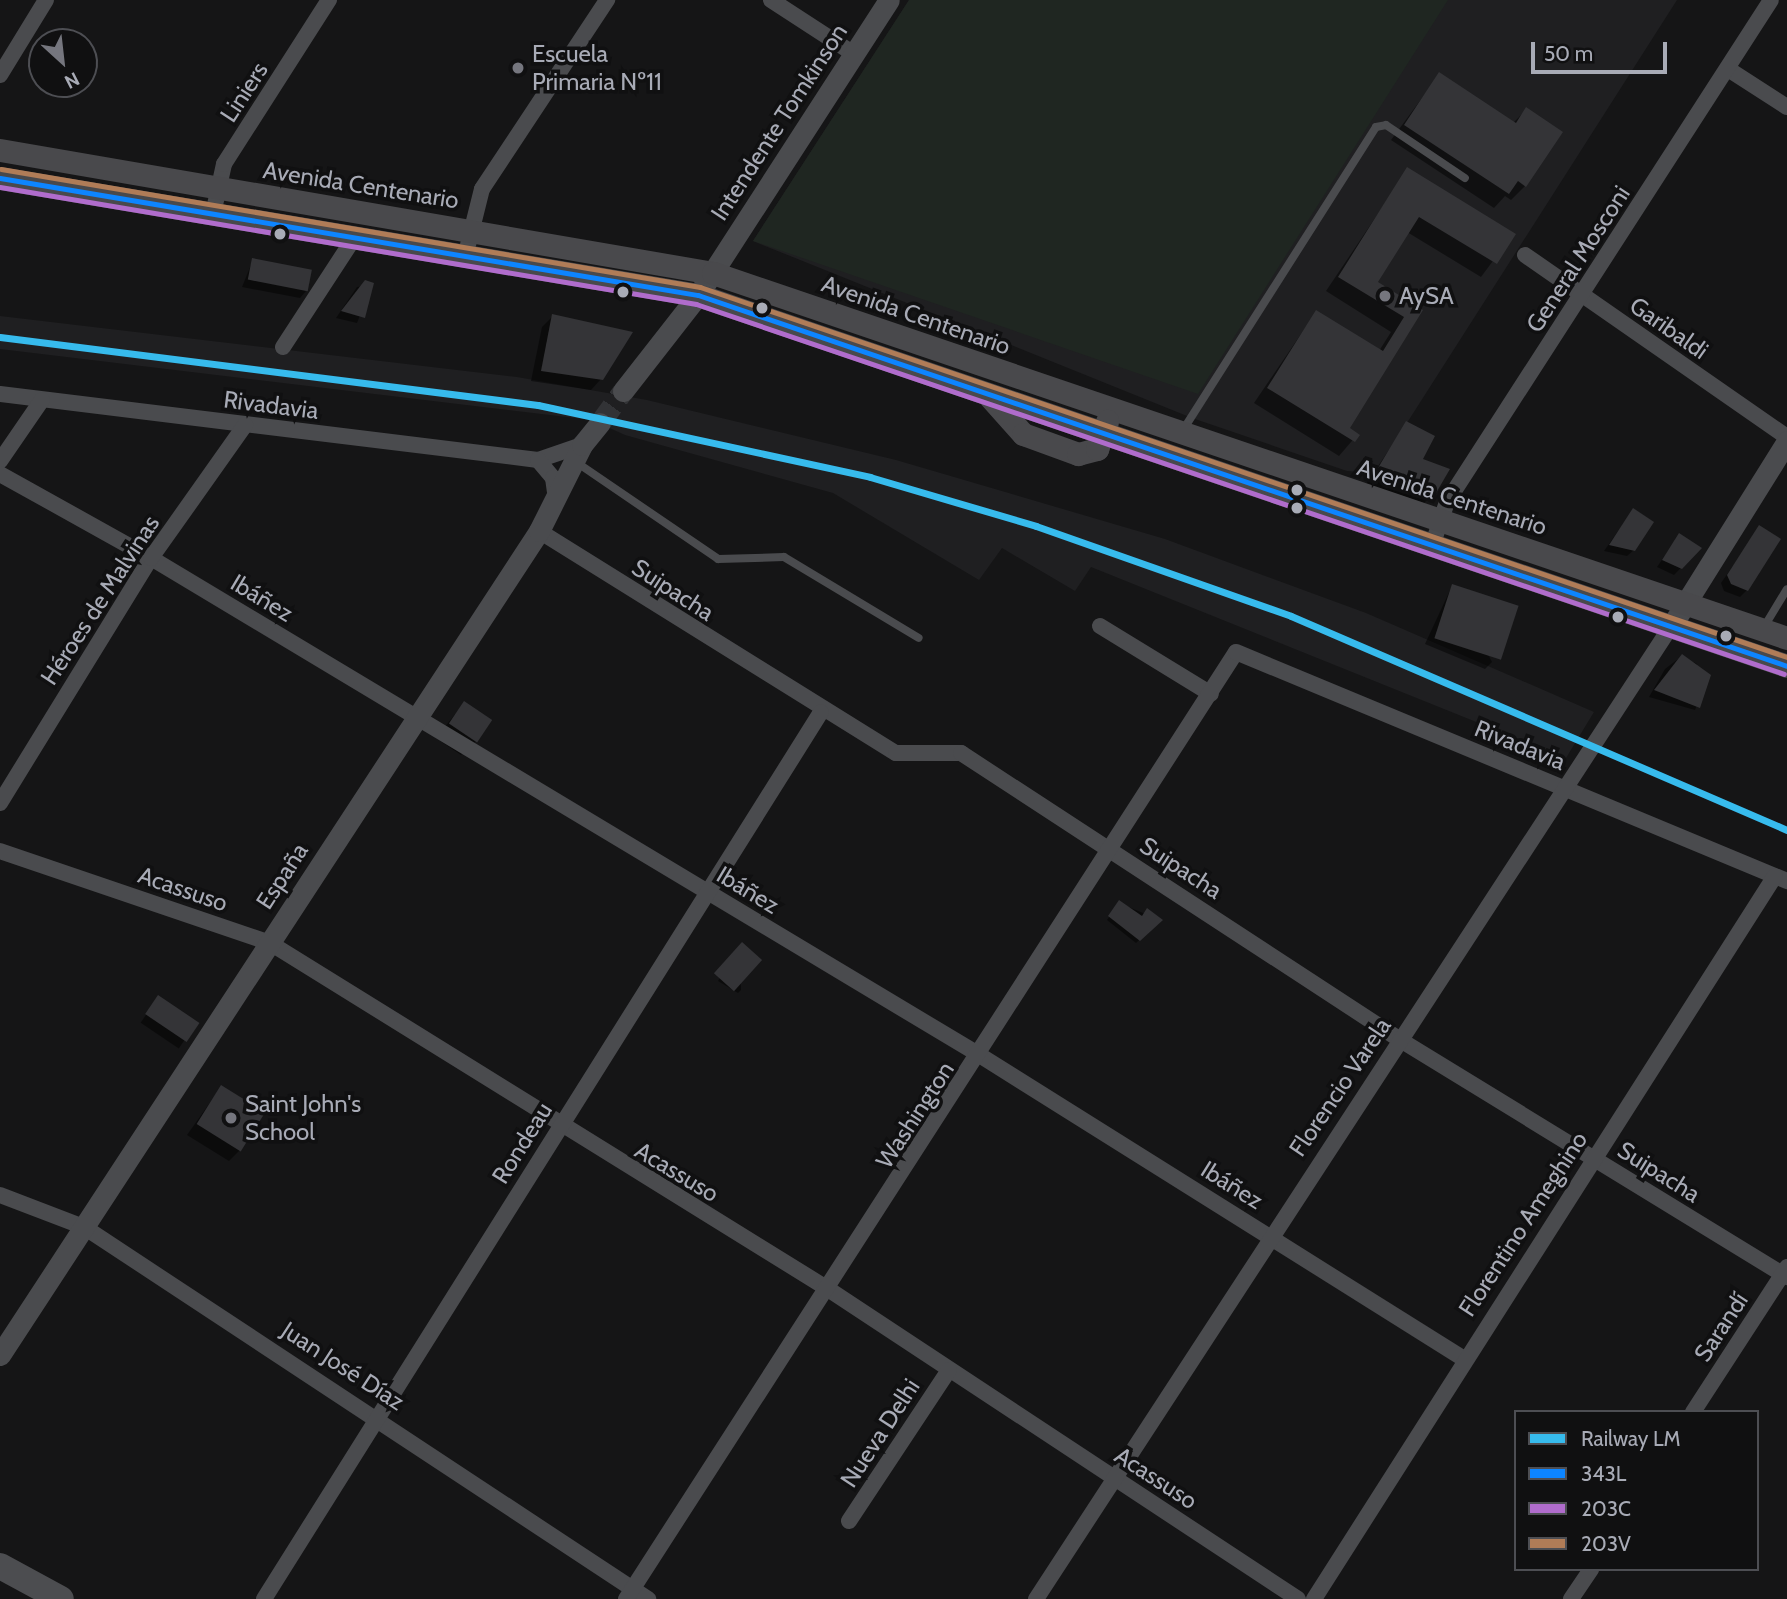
<!DOCTYPE html>
<meta charset="utf-8">
<style>
body{margin:0}
#map{position:relative;width:1787px;height:1599px;overflow:hidden;background:#151516;font-family:Cabin,sans-serif}
div>[style]{position:absolute}
.built>*{inset:0;background:#1f1f21}
.green>*{inset:0;background:#1f2621}
.shadow>*{inset:0;background:#0007;transform-origin:0 0}
.building>*{inset:0;background:#343437;transform-origin:0 0}
.tertiary-tunnel>*{height:21px;margin-top:-10.5px;transform-origin:0;background:repeating-linear-gradient(90deg,#323336 0 21px,transparent 0 31px)}
.service>*{height:8px;margin:-4px;padding:0 4px;transform-origin:4px;border-radius:4px;background:#4a4b4e}
.minor>*{height:16px;margin:-8px;padding:0 8px;transform-origin:8px;border-radius:8px;background:#4a4b4e}
.tertiary>*{height:21px;margin:-10.5px;padding:0 10.5px;transform-origin:10.5px;border-radius:10.5px;background:#4a4b4e}
.secondary>*{height:23px;margin:-11.5px;padding:0 11.5px;transform-origin:11.5px;border-radius:11.5px;background:#49494c}
.primary>*{height:26px;margin:-13px;padding:0 13px;transform-origin:13px;border-radius:13px;background:#4c4d50}
.bus-1>*{height:5px;margin:-2.5px;padding:0 2.5px;transform-origin:2.5px;border-radius:2.5px;background:#0d85ff}
.bus-2>*{height:5px;margin:-2.5px;padding:0 2.5px;transform-origin:2.5px;border-radius:2.5px;background:#b06ccc}
.bus-3>*{height:5px;margin:-2.5px;padding:0 2.5px;transform-origin:2.5px;border-radius:2.5px;background:#b07c57}
.rail-1>*{height:7px;margin:-3.5px;padding:0 3.5px;transform-origin:3.5px;border-radius:3.5px;background:#37bbed}
.dots>*{width:19px;height:19px;translate:-50% -50%;box-sizing:border-box;border:4px solid #101011;border-radius:50%}
span{translate:-50% -50%;white-space:nowrap;text-align:center;line-height:1.15;-webkit-text-stroke:7px #101011;paint-order:stroke}
.poi-label{font-size:24px;color:#a8abb6}
.left{translate:0 -50%;text-align:left}
.street-label{font-size:24px;color:#a8abb6}
.legend{position:absolute;left:1514px;top:1410px;width:245px;height:161px;box-sizing:border-box;background:#101011;border:2px solid #4d4e53;margin:0;padding:9px 12px;list-style:none;font-size:21px;color:#a8abb6}
.legend li{display:flex;align-items:center;gap:14px;height:35px}
.legend b{width:35px;border:2px solid #4d4e53}
.north{position:absolute;left:28px;top:28px;width:70px;height:70px;box-sizing:border-box;background:#101011;border:2px solid #4d4e53;border-radius:50%;rotate:153deg;font-size:19px;font-weight:700;line-height:28px;text-align:center;color:#a8abb6}
.north::after{content:'';display:block;margin:auto;width:24px;height:32px;background:#75767e;clip-path:polygon(50% 0,100% 100%,50% 72%,0 100%)}
.scale{position:absolute;left:1531px;top:42px;width:136px;height:32px;box-sizing:border-box;border:4px solid #a8abb6;border-top:0;padding-left:9px;font-size:21px;line-height:24px;white-space:nowrap;color:#a8abb6;-webkit-text-stroke:5px #101011;paint-order:stroke}
</style>
<div id="map">
<div class="built">
<div style="clip-path:polygon(909px 0,1677px 0,1375px 473px,1347px 471px,1192px 418px,753px 241px)"></div>
<div style="clip-path:polygon(0 316px,517px 377px,647px 400px,896px 460px,1165px 539px,1366px 613px,1594px 712px,1566px 758px,1091px 567px,1075px 591px,1002px 548px,979px 580px,833px 493px,625px 435px,592px 420px,0 349px)"></div>
</div>
<div class="green">
<div style="clip-path:polygon(909px 0,1448px 0,1198px 394px,753px 241px)"></div>
</div>
<div class="shadow">
<div style="clip-path:polygon(1439px 75px,1513px 123px,1526px 110px,1525px 186px,1511px 200px,1505px 196px,1494px 208px,1391px 140px)"></div>
<div style="clip-path:polygon(1408px 169px,1513px 234px,1481px 277px,1407px 232px,1376px 282px,1421px 310px,1347px 429px,1357px 435px,1339px 456px,1254px 403px,1316px 312px,1379px 351px,1391px 332px,1326px 291px)"></div>
<div style="clip-path:polygon(253px 260px,306px 291px,300px 298px,242px 287px)"></div>
<div style="clip-path:polygon(372px 285px,357px 323px,336px 318px,357px 287px)"></div>
<div style="clip-path:polygon(553px 316px,601px 379px,591px 390px,531px 381px,542px 327px)"></div>
<div style="clip-path:polygon(1407px 423px,1435px 492px,1424px 503px,1366px 484px)"></div>
<div style="clip-path:polygon(1633px 510px,1634px 550px,1627px 556px,1604px 551px)"></div>
<div style="clip-path:polygon(1760px 527px,1747px 590px,1740px 597px,1724px 591px,1721px 583px)"></div>
<div style="clip-path:polygon(1679px 535px,1700px 548px,1674px 575px,1657px 567px)"></div>
<div style="clip-path:polygon(1452px 586px,1492px 662px,1485px 669px,1425px 644px)"></div>
<div style="clip-path:polygon(1682px 656px,1697px 664px,1693px 678px,1709px 676px,1695px 710px,1649px 697px,1665px 669px)"></div>
<div style="clip-path:polygon(464px 703px,476px 741px,461px 755px,436px 738px)"></div>
<div style="clip-path:polygon(1119px 903px,1160px 920px,1136px 943px,1107px 920px)"></div>
<div style="clip-path:polygon(740px 947px,741px 990px,738px 993px,718px 981px)"></div>
<div style="left:158px;top:997px;width:46px;height:31px;rotate:34deg"></div>
<div style="clip-path:polygon(221px 1087px,240px 1150px,229px 1161px,187px 1135px)"></div>
</div>
<div class="building">
<div style="clip-path:polygon(1439px 72px,1516px 123px,1526px 107px,1563px 132px,1526px 187px,1518px 181px,1509px 194px,1404px 125px)"></div>
<div style="clip-path:polygon(1407px 167px,1516px 234px,1497px 264px,1419px 217px,1378px 282px,1423px 310px,1350px 428px,1360px 435px,1355px 442px,1267px 388px,1316px 310px,1383px 351px,1404px 317px,1338px 277px)"></div>
<div style="left:252px;top:258px;width:61px;height:22px;rotate:11deg"></div>
<div style="clip-path:polygon(365px 280px,374px 283px,365px 318px,341px 311px)"></div>
<div style="clip-path:polygon(552px 314px,633px 332px,603px 380px,541px 371px)"></div>
<div style="clip-path:polygon(1406px 421px,1435px 436px,1423px 459px,1450px 469px,1436px 493px,1424px 496px,1375px 473px)"></div>
<div style="clip-path:polygon(1633px 508px,1654px 522px,1635px 551px,1609px 545px)"></div>
<div style="clip-path:polygon(1759px 525px,1781px 539px,1748px 591px,1731px 584px,1727px 575px)"></div>
<div style="clip-path:polygon(1679px 533px,1702px 548px,1682px 569px,1662px 560px)"></div>
<div style="left:1452px;top:584px;width:70px;height:57px;rotate:18deg"></div>
<div style="clip-path:polygon(1682px 654px,1711px 675px,1700px 708px,1654px 690px)"></div>
<div style="left:464px;top:701px;width:34px;height:27px;rotate:34deg"></div>
<div style="clip-path:polygon(1119px 900px,1142px 916px,1147px 908px,1163px 920px,1140px 941px,1108px 916px)"></div>
<div style="left:742px;top:942px;width:27px;height:42px;rotate:42deg"></div>
<div style="left:158px;top:995px;width:50px;height:23px;rotate:34deg"></div>
<div style="left:221px;top:1085px;width:52px;height:46px;rotate:32deg"></div>
</div>
<div class="tertiary-tunnel">
<div style="left:600px;top:423px;width:39px;rotate:-54deg"></div>
</div>
<div class="service">
<div style="left:1183px;top:430px;width:359px;rotate:-57.5deg"></div>
<div style="left:1376px;top:127px;width:10px;rotate:-11deg"></div>
<div style="left:1386px;top:125px;width:95px;rotate:33.9deg"></div>
<div style="left:576px;top:462px;width:172px;rotate:34.3deg"></div>
<div style="left:718px;top:559px;width:66px;rotate:-1.7deg"></div>
<div style="left:784px;top:557px;width:157px;rotate:31deg"></div>
<div style="left:1764px;top:627px;width:44px;rotate:-58.8deg"></div>
</div>
<div class="minor">
<div style="left:771px;top:0;width:99px;rotate:33deg"></div>
<div style="left:1728px;top:69px;width:70px;rotate:32.8deg"></div>
<div style="left:0;top:75px;width:88px;rotate:-58.5deg"></div>
<div style="left:213px;top:214px;width:51px;rotate:-77.6deg"></div>
<div style="left:224px;top:164px;width:195px;rotate:-57.4deg"></div>
<div style="left:1525px;top:255px;width:319px;rotate:34.8deg"></div>
<div style="left:465px;top:257px;width:70px;rotate:-76deg"></div>
<div style="left:482px;top:189px;width:227px;rotate:-56.5deg"></div>
<div style="left:283px;top:347px;width:130px;rotate:-56.9deg"></div>
<div style="left:0;top:394px;width:542px;rotate:6.99deg"></div>
<div style="left:538px;top:460px;width:46px;rotate:-18.8deg"></div>
<div style="left:538px;top:460px;width:23px;rotate:50deg"></div>
<div style="left:553px;top:478px;width:15px;rotate:82deg"></div>
<div style="left:0;top:461px;width:74px;rotate:-55.5deg"></div>
<div style="left:0;top:474px;width:173px;rotate:29.1deg"></div>
<div style="left:151px;top:558px;width:968px;rotate:30.96deg"></div>
<div style="left:981px;top:1056px;width:570px;rotate:32.1deg"></div>
<div style="left:539px;top:531px;width:420px;rotate:31.9deg"></div>
<div style="left:896px;top:753px;width:65px"></div>
<div style="left:961px;top:753px;width:527px;rotate:33.15deg"></div>
<div style="left:1402px;top:1041px;width:452px;rotate:31.5deg"></div>
<div style="left:1432px;top:546px;width:46px;rotate:-71.2deg"></div>
<div style="left:1447px;top:502px;width:597px;rotate:-57.16deg"></div>
<div style="left:1100px;top:626px;width:130px;rotate:31.5deg"></div>
<div style="left:0;top:803px;width:288px;rotate:-58.4deg"></div>
<div style="left:151px;top:558px;width:163px;rotate:-54.7deg"></div>
<div style="left:0;top:851px;width:285px;rotate:18.8deg"></div>
<div style="left:270px;top:943px;width:657px;rotate:31.8deg"></div>
<div style="left:828px;top:1289px;width:563px;rotate:33.41deg"></div>
<div style="left:0;top:1195px;width:90px;rotate:20.9deg"></div>
<div style="left:84px;top:1227px;width:676px;rotate:33.41deg"></div>
<div style="left:1693px;top:1412px;width:173px;rotate:-57deg"></div>
<div style="left:849px;top:1521px;width:181px;rotate:-56.5deg"></div>
<div style="left:264px;top:1599px;width:1047px;rotate:-57.87deg"></div>
<div style="left:626px;top:1599px;width:1126px;rotate:-57.21deg"></div>
<div style="left:1236px;top:652px;width:597px;rotate:22.57deg"></div>
<div style="left:1036px;top:1599px;width:1163px;rotate:-56.86deg"></div>
<div style="left:1314px;top:1599px;width:857px;rotate:-57.48deg"></div>
<div style="left:1571px;top:1599px;width:36px;rotate:-56deg"></div>
</div>
<div class="tertiary">
<div style="left:623px;top:391px;width:122px;rotate:-52deg"></div>
<div style="left:698px;top:295px;width:351px;rotate:-57.1deg"></div>
<div style="left:1672px;top:625px;width:217px;rotate:-58deg"></div>
<div style="left:0;top:1355px;width:985px;rotate:-56.81deg"></div>
<div style="left:539px;top:531px;width:96px;rotate:-63.4deg"></div>
<div style="left:582px;top:445px;width:28px;rotate:-51deg"></div>
</div>
<div class="secondary">
<div style="left:0;top:150px;width:724px;rotate:9.79deg"></div>
<div style="left:713px;top:273px;width:1134px;rotate:18.77deg"></div>
<div style="left:0;top:178px;width:708px;rotate:9.52deg"></div>
<div style="left:698px;top:295px;width:1150px;rotate:18.81deg"></div>
<div style="left:990px;top:397px;width:50px;rotate:48.3deg"></div>
<div style="left:1023px;top:434px;width:59px;rotate:20deg"></div>
<div style="left:1078px;top:454px;width:20px;rotate:-15deg"></div>
<div style="left:1097px;top:449px;width:30px;rotate:-70deg"></div>
</div>
<div class="primary">
<div style="left:0;top:1566px;width:69px;rotate:28.4deg"></div>
</div>
<div class="bus-1">
<div style="left:0;top:178px;width:708px;rotate:9.52deg"></div>
<div style="left:698px;top:295px;width:1150px;rotate:18.81deg"></div>
</div>
<div class="bus-2">
<div style="left:0;top:187px;width:706px;rotate:9.54deg"></div>
<div style="left:696px;top:304px;width:1149px;rotate:18.78deg"></div>
</div>
<div class="bus-3">
<div style="left:1px;top:169px;width:709px;rotate:9.58deg"></div>
<div style="left:700px;top:287px;width:1148px;rotate:18.8deg"></div>
</div>
<div class="rail-1">
<div style="left:0;top:337px;width:542px;rotate:7.2deg"></div>
<div style="left:538px;top:405px;width:340px;rotate:12.2deg"></div>
<div style="left:870px;top:477px;width:173px;rotate:16.4deg"></div>
<div style="left:1036px;top:526px;width:270px;rotate:19.4deg"></div>
<div style="left:1291px;top:616px;width:540px;rotate:23.34deg"></div>
</div>
<div class="dots">
<div style="left:518px;top:68px;background:#75767e"></div>
<div style="left:280px;top:234px;background:#a8abb6"></div>
<div style="left:623px;top:292px;background:#a8abb6"></div>
<div style="left:1385px;top:296px;background:#75767e"></div>
<div style="left:762px;top:308px;background:#a8abb6"></div>
<div style="left:1297px;top:490px;background:#a8abb6"></div>
<div style="left:1297px;top:508px;background:#a8abb6"></div>
<div style="left:1618px;top:617px;background:#a8abb6"></div>
<div style="left:1726px;top:636px;background:#a8abb6"></div>
<div style="left:231px;top:1118px;background:#75767e"></div>
</div>
<div class="poi-label">
<span class="left" style="left:532px;top:68px">Escuela<br>Primaria Nº11</span>
<span class="left" style="left:1399px;top:296px">AySA</span>
<span class="left" style="left:245px;top:1118px">Saint John's<br>School</span>
</div>
<div class="street-label">
<span style="left:244px;top:92px;rotate:-57deg">Liniers</span>
<span style="left:779px;top:122px;rotate:-57deg">Intendente Tomkinson</span>
<span style="left:361px;top:185px;rotate:9deg">Avenida Centenario</span>
<span style="left:1578px;top:259px;rotate:-57deg">General Mosconi</span>
<span style="left:916px;top:315px;rotate:19deg">Avenida Centenario</span>
<span style="left:1669px;top:328px;rotate:35deg">Garibaldi</span>
<span style="left:271px;top:405px;rotate:7deg">Rivadavia</span>
<span style="left:1452px;top:497px;rotate:18deg">Avenida Centenario</span>
<span style="left:673px;top:590px;rotate:33deg">Suipacha</span>
<span style="left:262px;top:598px;rotate:31deg">Ibáñez</span>
<span style="left:100px;top:600px;rotate:-57deg">Héroes de Malvinas</span>
<span style="left:1520px;top:745px;rotate:22deg">Rivadavia</span>
<span style="left:1181px;top:868px;rotate:33deg">Suipacha</span>
<span style="left:282px;top:876px;rotate:-57deg">España</span>
<span style="left:183px;top:889px;rotate:19deg">Acassuso</span>
<span style="left:748px;top:890px;rotate:31deg">Ibáñez</span>
<span style="left:1340px;top:1087px;rotate:-56deg">Florencio Varela</span>
<span style="left:915px;top:1115px;rotate:-57deg">Washington</span>
<span style="left:522px;top:1143px;rotate:-58deg">Rondeau</span>
<span style="left:677px;top:1172px;rotate:31deg">Acassuso</span>
<span style="left:1659px;top:1172px;rotate:32deg">Suipacha</span>
<span style="left:1232px;top:1185px;rotate:32deg">Ibáñez</span>
<span style="left:1523px;top:1224px;rotate:-57deg">Florentino Ameghino</span>
<span style="left:1721px;top:1327px;rotate:-57deg">Sarandí</span>
<span style="left:343px;top:1366px;rotate:33deg">Juan José Díaz</span>
<span style="left:880px;top:1433px;rotate:-57deg">Nueva Delhi</span>
<span style="left:1156px;top:1478px;rotate:33deg">Acassuso</span>
</div>
<ul class="legend">
<li><b style="height:9px;background:#37bbed"></b>Railway LM</li>
<li><b style="height:9px;background:#0d85ff"></b>343L</li>
<li><b style="height:9px;background:#b06ccc"></b>203C</li>
<li><b style="height:9px;background:#b07c57"></b>203V</li>
</ul>
<div class="north">N</div>
<div class="scale">50 m</div>
</div>
